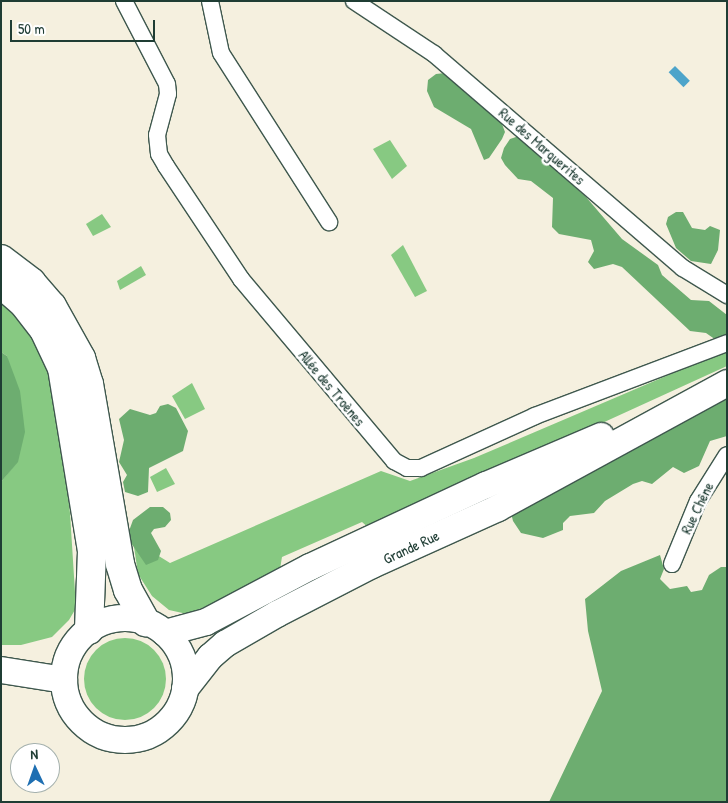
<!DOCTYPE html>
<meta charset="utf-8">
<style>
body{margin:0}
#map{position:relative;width:728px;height:803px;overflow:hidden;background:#f5f0df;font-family:"Patrick Hand",sans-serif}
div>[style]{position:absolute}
.green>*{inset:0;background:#87c982}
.round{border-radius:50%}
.forest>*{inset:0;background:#6dad70}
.water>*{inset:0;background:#4da4ca;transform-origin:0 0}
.roads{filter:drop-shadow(1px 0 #3f584e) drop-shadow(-1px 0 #3f584e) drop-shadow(0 1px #3f584e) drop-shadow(0 -1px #3f584e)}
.minor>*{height:16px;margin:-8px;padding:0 8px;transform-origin:8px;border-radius:8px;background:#fff}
.primary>*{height:26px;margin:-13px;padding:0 13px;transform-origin:13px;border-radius:13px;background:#fff}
.primary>.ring{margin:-13px;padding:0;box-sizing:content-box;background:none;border:26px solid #fff;border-radius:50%}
.motorway>*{height:28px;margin:-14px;padding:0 14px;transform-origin:14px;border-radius:14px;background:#fff}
span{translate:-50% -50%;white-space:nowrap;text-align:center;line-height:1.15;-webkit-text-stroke:5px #fff;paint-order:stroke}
.street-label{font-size:15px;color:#1f3d34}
.frame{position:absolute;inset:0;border:2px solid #1f3d34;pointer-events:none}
.north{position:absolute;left:10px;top:743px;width:50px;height:50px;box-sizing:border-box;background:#fff;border:1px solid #a5b1ae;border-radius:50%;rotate:357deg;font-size:14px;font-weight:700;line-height:20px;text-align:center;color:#1f3d34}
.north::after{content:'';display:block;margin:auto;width:18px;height:22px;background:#1f6fb2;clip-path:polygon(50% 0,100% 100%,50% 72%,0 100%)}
.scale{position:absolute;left:10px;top:20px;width:145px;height:22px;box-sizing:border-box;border:2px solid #1f3d34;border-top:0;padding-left:6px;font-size:15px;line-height:18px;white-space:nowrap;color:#1f3d34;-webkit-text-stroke:4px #fff;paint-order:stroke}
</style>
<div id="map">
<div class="green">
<div style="clip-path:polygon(390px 140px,407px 166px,392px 179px,373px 149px)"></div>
<div style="clip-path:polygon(102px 214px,111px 227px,93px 236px,86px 224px)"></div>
<div style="clip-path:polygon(403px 245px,427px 291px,415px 297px,391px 255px)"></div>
<div style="clip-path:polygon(141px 266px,146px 275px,120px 290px,117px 281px)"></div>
<div style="clip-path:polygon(1px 297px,38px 341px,57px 394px,70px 513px,76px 608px,69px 620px,52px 637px,21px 645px,1px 645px,1px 482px,17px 462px,7px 356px,1px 352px)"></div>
<div style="clip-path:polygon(727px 350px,727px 366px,370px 529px,362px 522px,282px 557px,280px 569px,227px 598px,187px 614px,169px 610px,152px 596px,138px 574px,133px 540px,170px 563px,381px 471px,410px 481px,474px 458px)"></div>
<div style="clip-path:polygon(192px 383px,205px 409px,185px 419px,172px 396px)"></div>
<div style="clip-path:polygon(166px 468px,175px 484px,157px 492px,150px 477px)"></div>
<div class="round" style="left:84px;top:638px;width:82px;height:82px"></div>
</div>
<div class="forest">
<div style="clip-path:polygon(445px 73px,502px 124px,505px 132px,502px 139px,489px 158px,484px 160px,471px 129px,434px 107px,427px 91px,428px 80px,436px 74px)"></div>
<div style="clip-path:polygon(519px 136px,586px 197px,622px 239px,658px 265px,662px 275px,691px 300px,709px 301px,727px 315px,727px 337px,716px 340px,706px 333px,690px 331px,622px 267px,613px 264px,594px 269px,588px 262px,594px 251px,591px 240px,559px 234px,552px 227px,553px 198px,531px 181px,518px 179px,505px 165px,501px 158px,504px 148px,510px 139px)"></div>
<div style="clip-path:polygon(676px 212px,683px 212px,692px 228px,705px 230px,710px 226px,720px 230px,718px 250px,711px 264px,691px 261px,676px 248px,666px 224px,668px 217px)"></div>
<div style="clip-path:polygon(1px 352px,7px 356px,20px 391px,25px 432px,18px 462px,1px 482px)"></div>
<div style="clip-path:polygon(727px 398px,727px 436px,710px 441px,699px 466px,684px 473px,673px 467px,652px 484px,642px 481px,633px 484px,605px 501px,594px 513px,570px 516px,563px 523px,563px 530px,543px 538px,521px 533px,513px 521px,511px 513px)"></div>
<div style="clip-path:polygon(168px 404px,176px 408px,188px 431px,183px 451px,149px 468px,148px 492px,138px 496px,125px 492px,123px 482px,127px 475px,119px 462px,124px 440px,119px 419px,130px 409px,150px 415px,156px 413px,160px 406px)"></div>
<div style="clip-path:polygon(150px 507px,163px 507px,170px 513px,171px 520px,165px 527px,154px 529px,151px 533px,161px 551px,158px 560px,146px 565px,129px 540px,129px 531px,133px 520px)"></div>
<div style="clip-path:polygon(660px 555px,664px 569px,660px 579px,670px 589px,687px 586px,691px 592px,702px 590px,709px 575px,721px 567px,727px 567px,727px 802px,549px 802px,602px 691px,588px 631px,585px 599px,621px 571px)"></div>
</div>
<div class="water">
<div style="left:675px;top:66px;width:21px;height:9px;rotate:45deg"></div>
</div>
<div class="roads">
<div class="minor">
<div style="left:124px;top:1px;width:93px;rotate:62.6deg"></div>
<div style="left:167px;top:84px;width:10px;rotate:84deg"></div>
<div style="left:168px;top:94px;width:42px;rotate:105deg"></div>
<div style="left:157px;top:135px;width:19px;rotate:84deg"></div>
<div style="left:159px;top:154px;width:14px;rotate:60deg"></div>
<div style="left:166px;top:166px;width:136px;rotate:56.4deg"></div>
<div style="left:241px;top:279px;width:238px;rotate:49.9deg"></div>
<div style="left:394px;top:461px;width:15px;rotate:28deg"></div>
<div style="left:407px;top:468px;width:14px"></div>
<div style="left:421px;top:468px;width:125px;rotate:-24.5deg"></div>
<div style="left:535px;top:416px;width:205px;rotate:-20.8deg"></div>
<div style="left:210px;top:1px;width:53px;rotate:78.1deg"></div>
<div style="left:221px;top:53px;width:201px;rotate:57.4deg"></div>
<div style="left:354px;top:1px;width:96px;rotate:33.5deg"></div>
<div style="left:434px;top:54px;width:328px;rotate:40.7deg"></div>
<div style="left:683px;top:268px;width:52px;rotate:31.5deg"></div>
<div style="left:672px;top:564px;width:68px;rotate:-67.6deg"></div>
<div style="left:698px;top:501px;width:54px;rotate:-57.8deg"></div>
</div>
<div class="primary">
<div class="ring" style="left:64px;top:618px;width:96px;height:96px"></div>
<div style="left:165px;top:633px;width:42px;rotate:-15deg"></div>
<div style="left:206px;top:622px;width:118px;rotate:-27.9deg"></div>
<div style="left:310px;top:567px;width:194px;rotate:-25deg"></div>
<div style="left:486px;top:485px;width:125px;rotate:-23.1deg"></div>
<div style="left:1px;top:670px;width:64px;rotate:9deg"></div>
<div style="left:185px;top:689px;width:41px;rotate:-52deg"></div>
<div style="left:210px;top:657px;width:20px;rotate:-41deg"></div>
<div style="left:225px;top:644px;width:60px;rotate:-30deg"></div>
<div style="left:277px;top:614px;width:107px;rotate:-27.3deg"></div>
<div style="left:372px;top:565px;width:138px;rotate:-24.3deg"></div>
<div style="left:498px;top:508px;width:261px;rotate:-28.6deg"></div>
</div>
<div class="motorway">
<div style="left:1px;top:259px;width:38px;rotate:37deg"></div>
<div style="left:31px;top:282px;width:32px;rotate:49deg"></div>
<div style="left:52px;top:306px;width:60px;rotate:60.9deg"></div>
<div style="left:81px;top:358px;width:27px;rotate:73deg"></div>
<div style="left:89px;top:384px;width:183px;rotate:80.2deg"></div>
<div style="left:120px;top:564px;width:27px;rotate:73deg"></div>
<div style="left:128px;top:590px;width:37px;rotate:61deg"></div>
<div style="left:1px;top:284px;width:29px;rotate:41deg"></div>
<div style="left:23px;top:303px;width:34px;rotate:52deg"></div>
<div style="left:44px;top:330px;width:42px;rotate:64.7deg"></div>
<div style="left:62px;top:368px;width:185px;rotate:80.7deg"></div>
<div style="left:92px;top:551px;width:79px;rotate:92.2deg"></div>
</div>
</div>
<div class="street-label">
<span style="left:542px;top:146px;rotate:41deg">Rue des Marguerites</span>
<span style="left:332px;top:388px;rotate:50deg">Allée des Troènes</span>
<span style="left:697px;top:508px;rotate:-64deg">Rue Chêne</span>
<span style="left:411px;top:547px;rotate:-25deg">Grande Rue</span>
</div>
<div class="frame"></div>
<div class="north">N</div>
<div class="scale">50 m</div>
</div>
